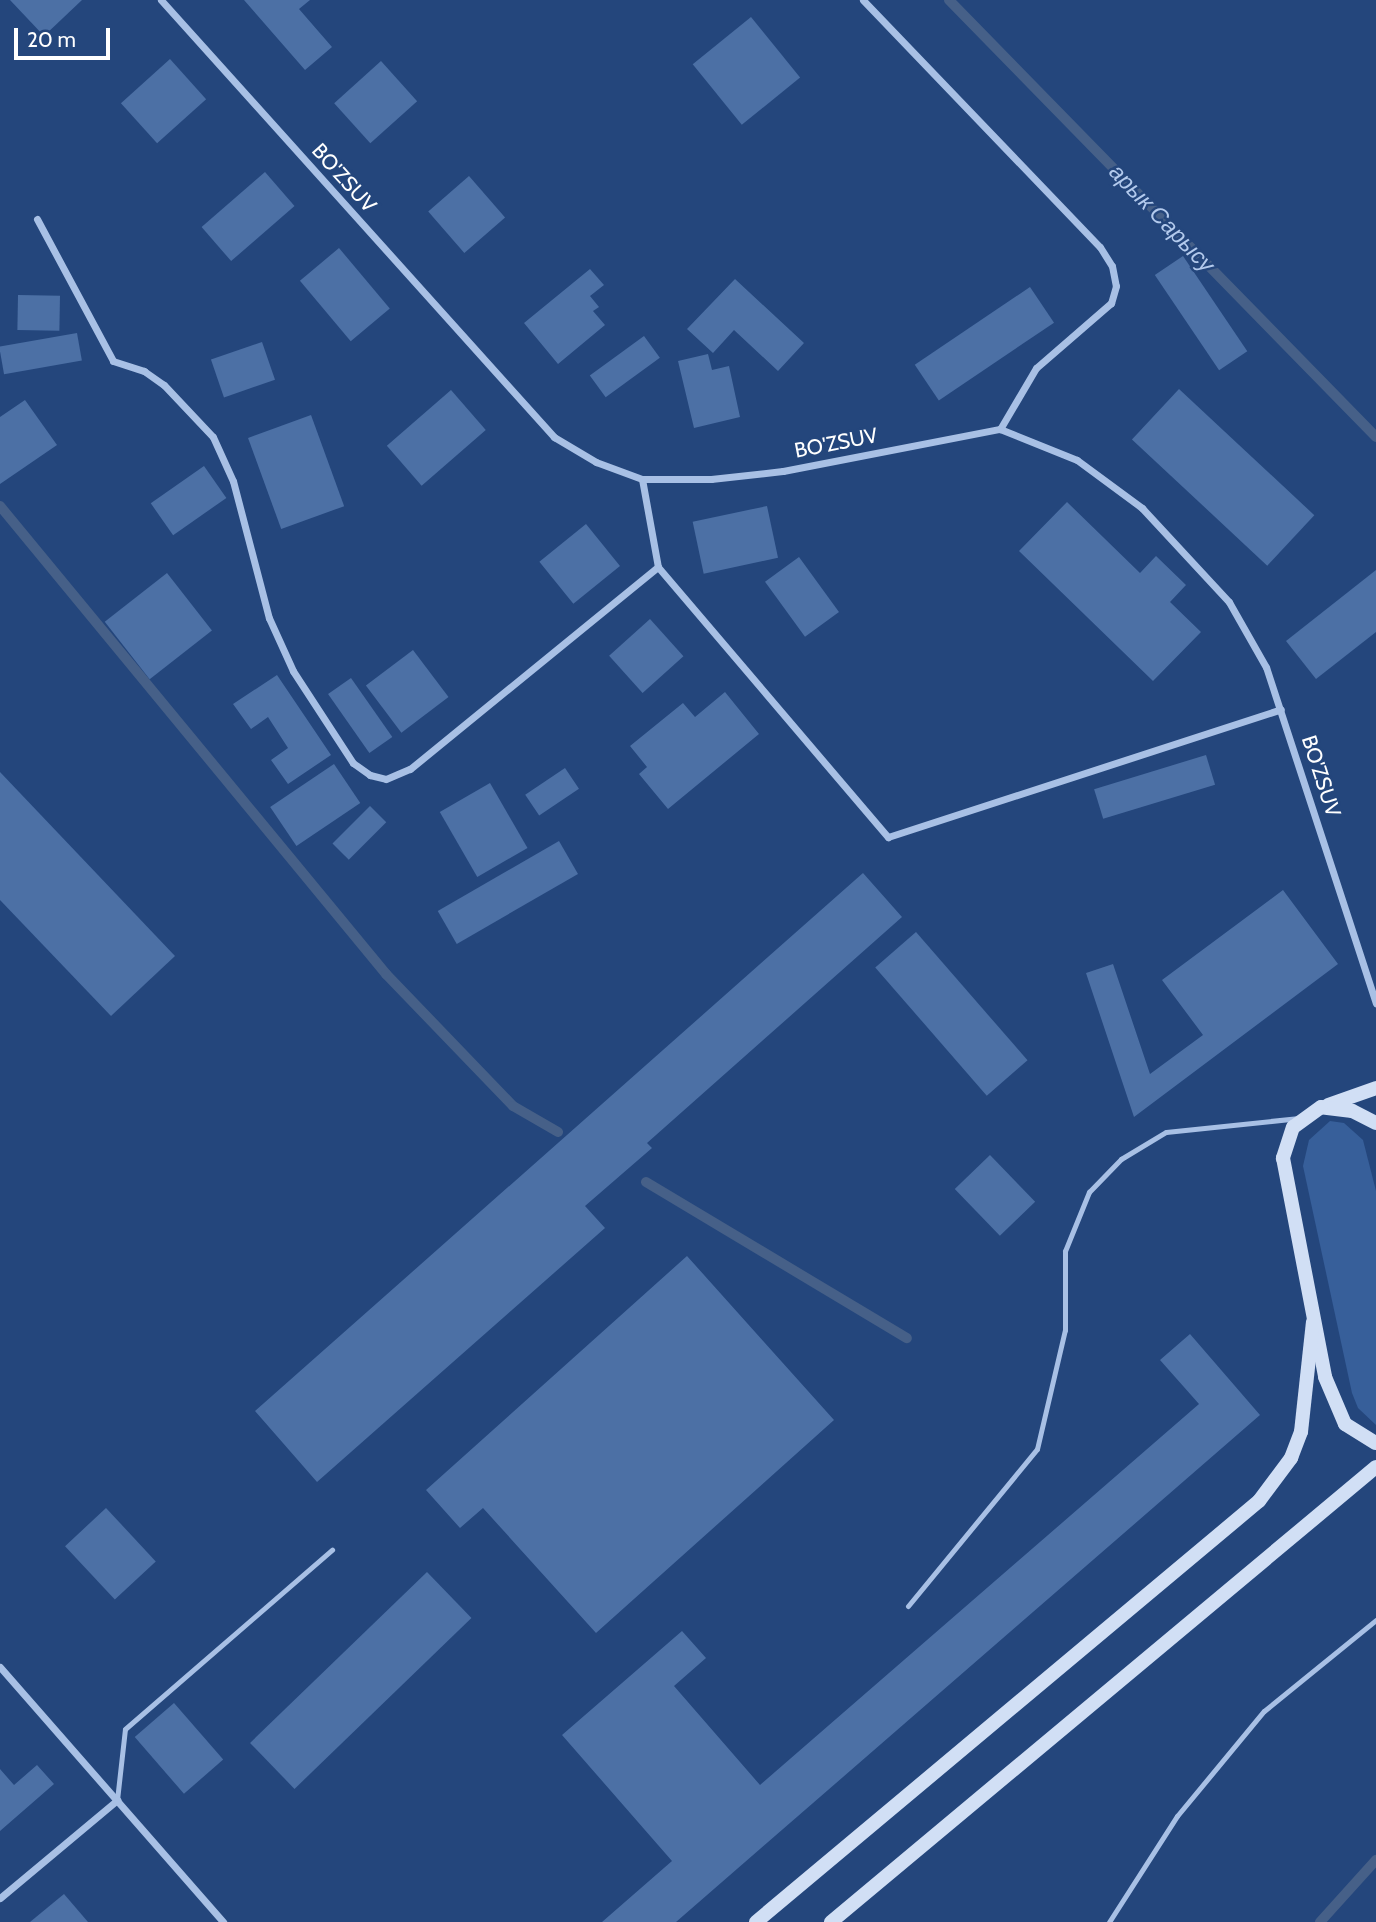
<!DOCTYPE html>
<meta charset="utf-8">
<style>
body{margin:0}
#map{position:relative;width:1376px;height:1922px;overflow:hidden;background:#24467c;font-family:Cabin,sans-serif}
div>[style]{position:absolute}
.green>*{inset:0;background:#375f9a}
.stream>*{height:10px;margin:-5px;padding:0 5px;transform-origin:5px;border-radius:5px;background:#466088}
.building>*{inset:0;background:#4c70a5;transform-origin:0 0}
.lane>*{height:5px;margin:-2.5px;padding:0 2.5px;transform-origin:2.5px;border-radius:2.5px;background:#a8c0e5}
.street>*{height:7px;margin:-3.5px;padding:0 3.5px;transform-origin:3.5px;border-radius:3.5px;background:#a8c0e5}
.secondary>*{height:14px;margin:-7px;padding:0 7px;transform-origin:7px;border-radius:7px;background:#d1dff5}
span{translate:-50% -50%;white-space:nowrap;text-align:center;line-height:1.15;-webkit-text-stroke:5px #24467c;paint-order:stroke}
.street-label{font-size:21px;color:#fff}
.water-label{font-size:23px;color:#b3caed;font-style:italic}
.scale{position:absolute;left:14px;top:28px;width:96px;height:32px;box-sizing:border-box;border:4px solid #fff;border-top:0;padding-left:9px;font-size:21px;line-height:24px;white-space:nowrap;color:#fff;-webkit-text-stroke:5px #24467c;paint-order:stroke}
</style>
<div id="map">
<div class="green">
<div style="clip-path:polygon(1330px 1121px,1344px 1123px,1363px 1140px,1376px 1191px,1376px 1425px,1358px 1408px,1352px 1393px,1303px 1166px,1309px 1140px)"></div>
</div>
<div class="stream">
<div style="left:949px;top:0;width:611px;rotate:45.66deg"></div>
<div style="left:0;top:506px;width:607px;rotate:50.48deg"></div>
<div style="left:386px;top:974px;width:183px;rotate:46.1deg"></div>
<div style="left:513px;top:1106px;width:52px;rotate:30deg"></div>
<div style="left:646px;top:1182px;width:304px;rotate:30.9deg"></div>
<div style="left:1320px;top:1922px;width:84px;rotate:-47.9deg"></div>
</div>
<div class="building">
<div style="clip-path:polygon(10px 0,82px 0,44px 36px)"></div>
<div style="clip-path:polygon(244px 0,310px 0,299px 9px,332px 47px,305px 70px)"></div>
<div style="left:751px;top:17px;width:78px;height:75px;rotate:51deg"></div>
<div style="left:170px;top:59px;width:54px;height:66px;rotate:48deg"></div>
<div style="left:381px;top:61px;width:54px;height:63px;rotate:48deg"></div>
<div style="left:265px;top:172px;width:45px;height:84px;rotate:49deg"></div>
<div style="left:469px;top:176px;width:55px;height:54px;rotate:49deg"></div>
<div style="left:339px;top:248px;width:79px;height:51px;rotate:50deg"></div>
<div style="left:1183px;top:256px;width:115px;height:34px;rotate:56deg"></div>
<div style="clip-path:polygon(590px 269px,604px 285px,590px 296px,599px 307px,593px 311px,605px 325px,558px 364px,524px 323px)"></div>
<div style="clip-path:polygon(735px 279px,804px 343px,778px 371px,734px 330px,713px 353px,687px 329px)"></div>
<div style="left:1030px;top:287px;width:43px;height:139px;rotate:56deg"></div>
<div style="left:18px;top:295px;width:42px;height:35px;rotate:1deg"></div>
<div style="left:77px;top:333px;width:28px;height:79px;rotate:80deg"></div>
<div style="left:644px;top:336px;width:27px;height:67px;rotate:54deg"></div>
<div style="left:262px;top:342px;width:40px;height:54px;rotate:71deg"></div>
<div style="clip-path:polygon(708px 354px,712px 370px,729px 366px,740px 417px,694px 428px,678px 361px)"></div>
<div style="left:1179px;top:389px;width:185px;height:69px;rotate:43deg"></div>
<div style="left:451px;top:390px;width:53px;height:85px;rotate:49deg"></div>
<div style="clip-path:polygon(25px 400px,57px 445px,0 484px,0 417px)"></div>
<div style="left:311px;top:415px;width:97px;height:67px;rotate:70deg"></div>
<div style="left:204px;top:466px;width:39px;height:65px;rotate:55deg"></div>
<div style="clip-path:polygon(1067px 502px,1140px 573px,1156px 556px,1186px 585px,1170px 602px,1201px 632px,1153px 681px,1019px 551px)"></div>
<div style="left:767px;top:506px;width:53px;height:76px;rotate:78deg"></div>
<div style="left:586px;top:524px;width:54px;height:60px;rotate:51deg"></div>
<div style="left:799px;top:557px;width:68px;height:42px;rotate:54deg"></div>
<div style="clip-path:polygon(1376px 570px,1376px 632px,1316px 679px,1286px 641px)"></div>
<div style="left:167px;top:573px;width:73px;height:79px;rotate:52deg"></div>
<div style="left:650px;top:619px;width:50px;height:55px;rotate:48deg"></div>
<div style="left:413px;top:650px;width:59px;height:59px;rotate:53deg"></div>
<div style="clip-path:polygon(277px 675px,331px 755px,288px 784px,271px 760px,288px 748px,268px 717px,251px 729px,233px 704px)"></div>
<div style="left:351px;top:678px;width:72px;height:28px;rotate:55deg"></div>
<div style="clip-path:polygon(725px 692px,759px 734px,668px 809px,639px 774px,647px 767px,630px 746px,683px 703px,695px 717px)"></div>
<div style="left:1206px;top:755px;width:31px;height:117px;rotate:73deg"></div>
<div style="left:334px;top:764px;width:47px;height:77px;rotate:56deg"></div>
<div style="left:565px;top:768px;width:25px;height:48px;rotate:56deg"></div>
<div style="clip-path:polygon(0 772px,175px 956px,111px 1016px,0 900px)"></div>
<div style="left:490px;top:783px;width:75px;height:58px;rotate:60deg"></div>
<div style="left:370px;top:806px;width:23px;height:53px;rotate:45deg"></div>
<div style="left:559px;top:841px;width:38px;height:140px;rotate:60deg"></div>
<div style="clip-path:polygon(863px 873px,902px 917px,647px 1143px,652px 1148px,585px 1206px,605px 1228px,317px 1482px,255px 1411px)"></div>
<div style="clip-path:polygon(1283px 890px,1338px 964px,1134px 1117px,1086px 973px,1113px 964px,1150px 1074px,1203px 1035px,1162px 980px)"></div>
<div style="left:916px;top:932px;width:170px;height:54px;rotate:49deg"></div>
<div style="left:990px;top:1155px;width:65px;height:49px;rotate:46deg"></div>
<div style="clip-path:polygon(687px 1256px,834px 1420px,596px 1633px,483px 1508px,460px 1528px,426px 1490px)"></div>
<div style="clip-path:polygon(1190px 1334px,1260px 1415px,676px 1922px,602px 1922px,672px 1861px,562px 1735px,682px 1631px,706px 1658px,674px 1686px,760px 1785px,1199px 1404px,1160px 1360px)"></div>
<div style="left:106px;top:1508px;width:73px;height:56px;rotate:47deg"></div>
<div style="left:427px;top:1572px;width:64px;height:246px;rotate:46deg"></div>
<div style="left:174px;top:1703px;width:75px;height:52px;rotate:49deg"></div>
<div style="clip-path:polygon(37px 1765px,54px 1784px,0 1831px,0 1769px,14px 1785px)"></div>
<div style="clip-path:polygon(64px 1894px,88px 1922px,30px 1922px)"></div>
</div>
<div class="lane">
<div style="left:908px;top:1606px;width:203px;rotate:-50.6deg"></div>
<div style="left:1037px;top:1449px;width:122px;rotate:-76.8deg"></div>
<div style="left:1065px;top:1330px;width:79px;rotate:-90deg"></div>
<div style="left:1065px;top:1251px;width:64px;rotate:-67.9deg"></div>
<div style="left:1089px;top:1192px;width:46px;rotate:-45.9deg"></div>
<div style="left:1121px;top:1159px;width:52px;rotate:-31deg"></div>
<div style="left:1166px;top:1132px;width:134px;rotate:-6deg"></div>
<div style="left:117px;top:1800px;width:71px;rotate:-83.6deg"></div>
<div style="left:125px;top:1729px;width:274px;rotate:-40.9deg"></div>
<div style="left:1109px;top:1922px;width:126px;rotate:-57.3deg"></div>
<div style="left:1177px;top:1816px;width:136px;rotate:-50.4deg"></div>
<div style="left:1264px;top:1711px;width:144px;rotate:-39.1deg"></div>
</div>
<div class="street">
<div style="left:161px;top:0;width:588px;rotate:48.03deg"></div>
<div style="left:554px;top:437px;width:49px;rotate:30.8deg"></div>
<div style="left:596px;top:462px;width:49px;rotate:20.3deg"></div>
<div style="left:642px;top:479px;width:69px"></div>
<div style="left:711px;top:479px;width:72px;rotate:-6.3deg"></div>
<div style="left:783px;top:471px;width:221px;rotate:-11deg"></div>
<div style="left:1000px;top:429px;width:83px;rotate:21.9deg"></div>
<div style="left:1077px;top:460px;width:81px;rotate:36.4deg"></div>
<div style="left:1142px;top:508px;width:128px;rotate:47.2deg"></div>
<div style="left:1229px;top:602px;width:75px;rotate:60.4deg"></div>
<div style="left:1266px;top:667px;width:354px;rotate:71.9deg"></div>
<div style="left:863px;top:0;width:342px;rotate:46.2deg"></div>
<div style="left:1100px;top:247px;width:22px;rotate:58deg"></div>
<div style="left:1112px;top:266px;width:20px;rotate:79deg"></div>
<div style="left:1116px;top:286px;width:18px;rotate:106deg"></div>
<div style="left:1111px;top:303px;width:99px;rotate:139.1deg"></div>
<div style="left:1036px;top:368px;width:71px;rotate:120.5deg"></div>
<div style="left:37px;top:219px;width:161px;rotate:61.8deg"></div>
<div style="left:113px;top:361px;width:33px;rotate:18deg"></div>
<div style="left:144px;top:371px;width:24px;rotate:35deg"></div>
<div style="left:164px;top:385px;width:71px;rotate:46.7deg"></div>
<div style="left:213px;top:437px;width:48px;rotate:65.6deg"></div>
<div style="left:233px;top:481px;width:142px;rotate:75.3deg"></div>
<div style="left:269px;top:618px;width:58px;rotate:65.6deg"></div>
<div style="left:293px;top:671px;width:110px;rotate:56.9deg"></div>
<div style="left:353px;top:763px;width:21px;rotate:35deg"></div>
<div style="left:370px;top:775px;width:16px;rotate:14deg"></div>
<div style="left:386px;top:779px;width:26px;rotate:-23deg"></div>
<div style="left:410px;top:769px;width:320px;rotate:-39.2deg"></div>
<div style="left:642px;top:479px;width:89px;rotate:79.7deg"></div>
<div style="left:658px;top:567px;width:355px;rotate:49.6deg"></div>
<div style="left:888px;top:837px;width:413px;rotate:-18deg"></div>
<div style="left:0;top:1667px;width:339px;rotate:48.8deg"></div>
<div style="left:0;top:1898px;width:153px;rotate:-39.9deg"></div>
</div>
<div class="secondary">
<div style="left:1328px;top:1105px;width:51px;rotate:-19.5deg"></div>
<div style="left:1376px;top:1123px;width:27px;rotate:-153deg"></div>
<div style="left:1352px;top:1111px;width:31px;rotate:-173deg"></div>
<div style="left:1321px;top:1107px;width:34px;rotate:144deg"></div>
<div style="left:1293px;top:1127px;width:33px;rotate:108deg"></div>
<div style="left:1283px;top:1158px;width:223px;rotate:79.1deg"></div>
<div style="left:1325px;top:1377px;width:51px;rotate:66.9deg"></div>
<div style="left:1345px;top:1424px;width:36px;rotate:32deg"></div>
<div style="left:756px;top:1922px;width:656px;rotate:-39.93deg"></div>
<div style="left:1259px;top:1501px;width:54px;rotate:-53.3deg"></div>
<div style="left:1291px;top:1458px;width:28px;rotate:-69deg"></div>
<div style="left:1301px;top:1432px;width:111px;rotate:-83.8deg"></div>
<div style="left:831px;top:1922px;width:710px;rotate:-39.86deg"></div>
</div>
<div class="street-label">
<span style="left:344px;top:178px;rotate:48deg">BO'ZSUV</span>
<span style="left:836px;top:443px;rotate:-11deg">BO'ZSUV</span>
<span style="left:1321px;top:776px;rotate:72deg">BO'ZSUV</span>
</div>
<div class="water-label">
<span style="left:1162px;top:218px;rotate:46deg">арык Сарысу</span>
</div>
<div class="scale">20 m</div>
</div>
